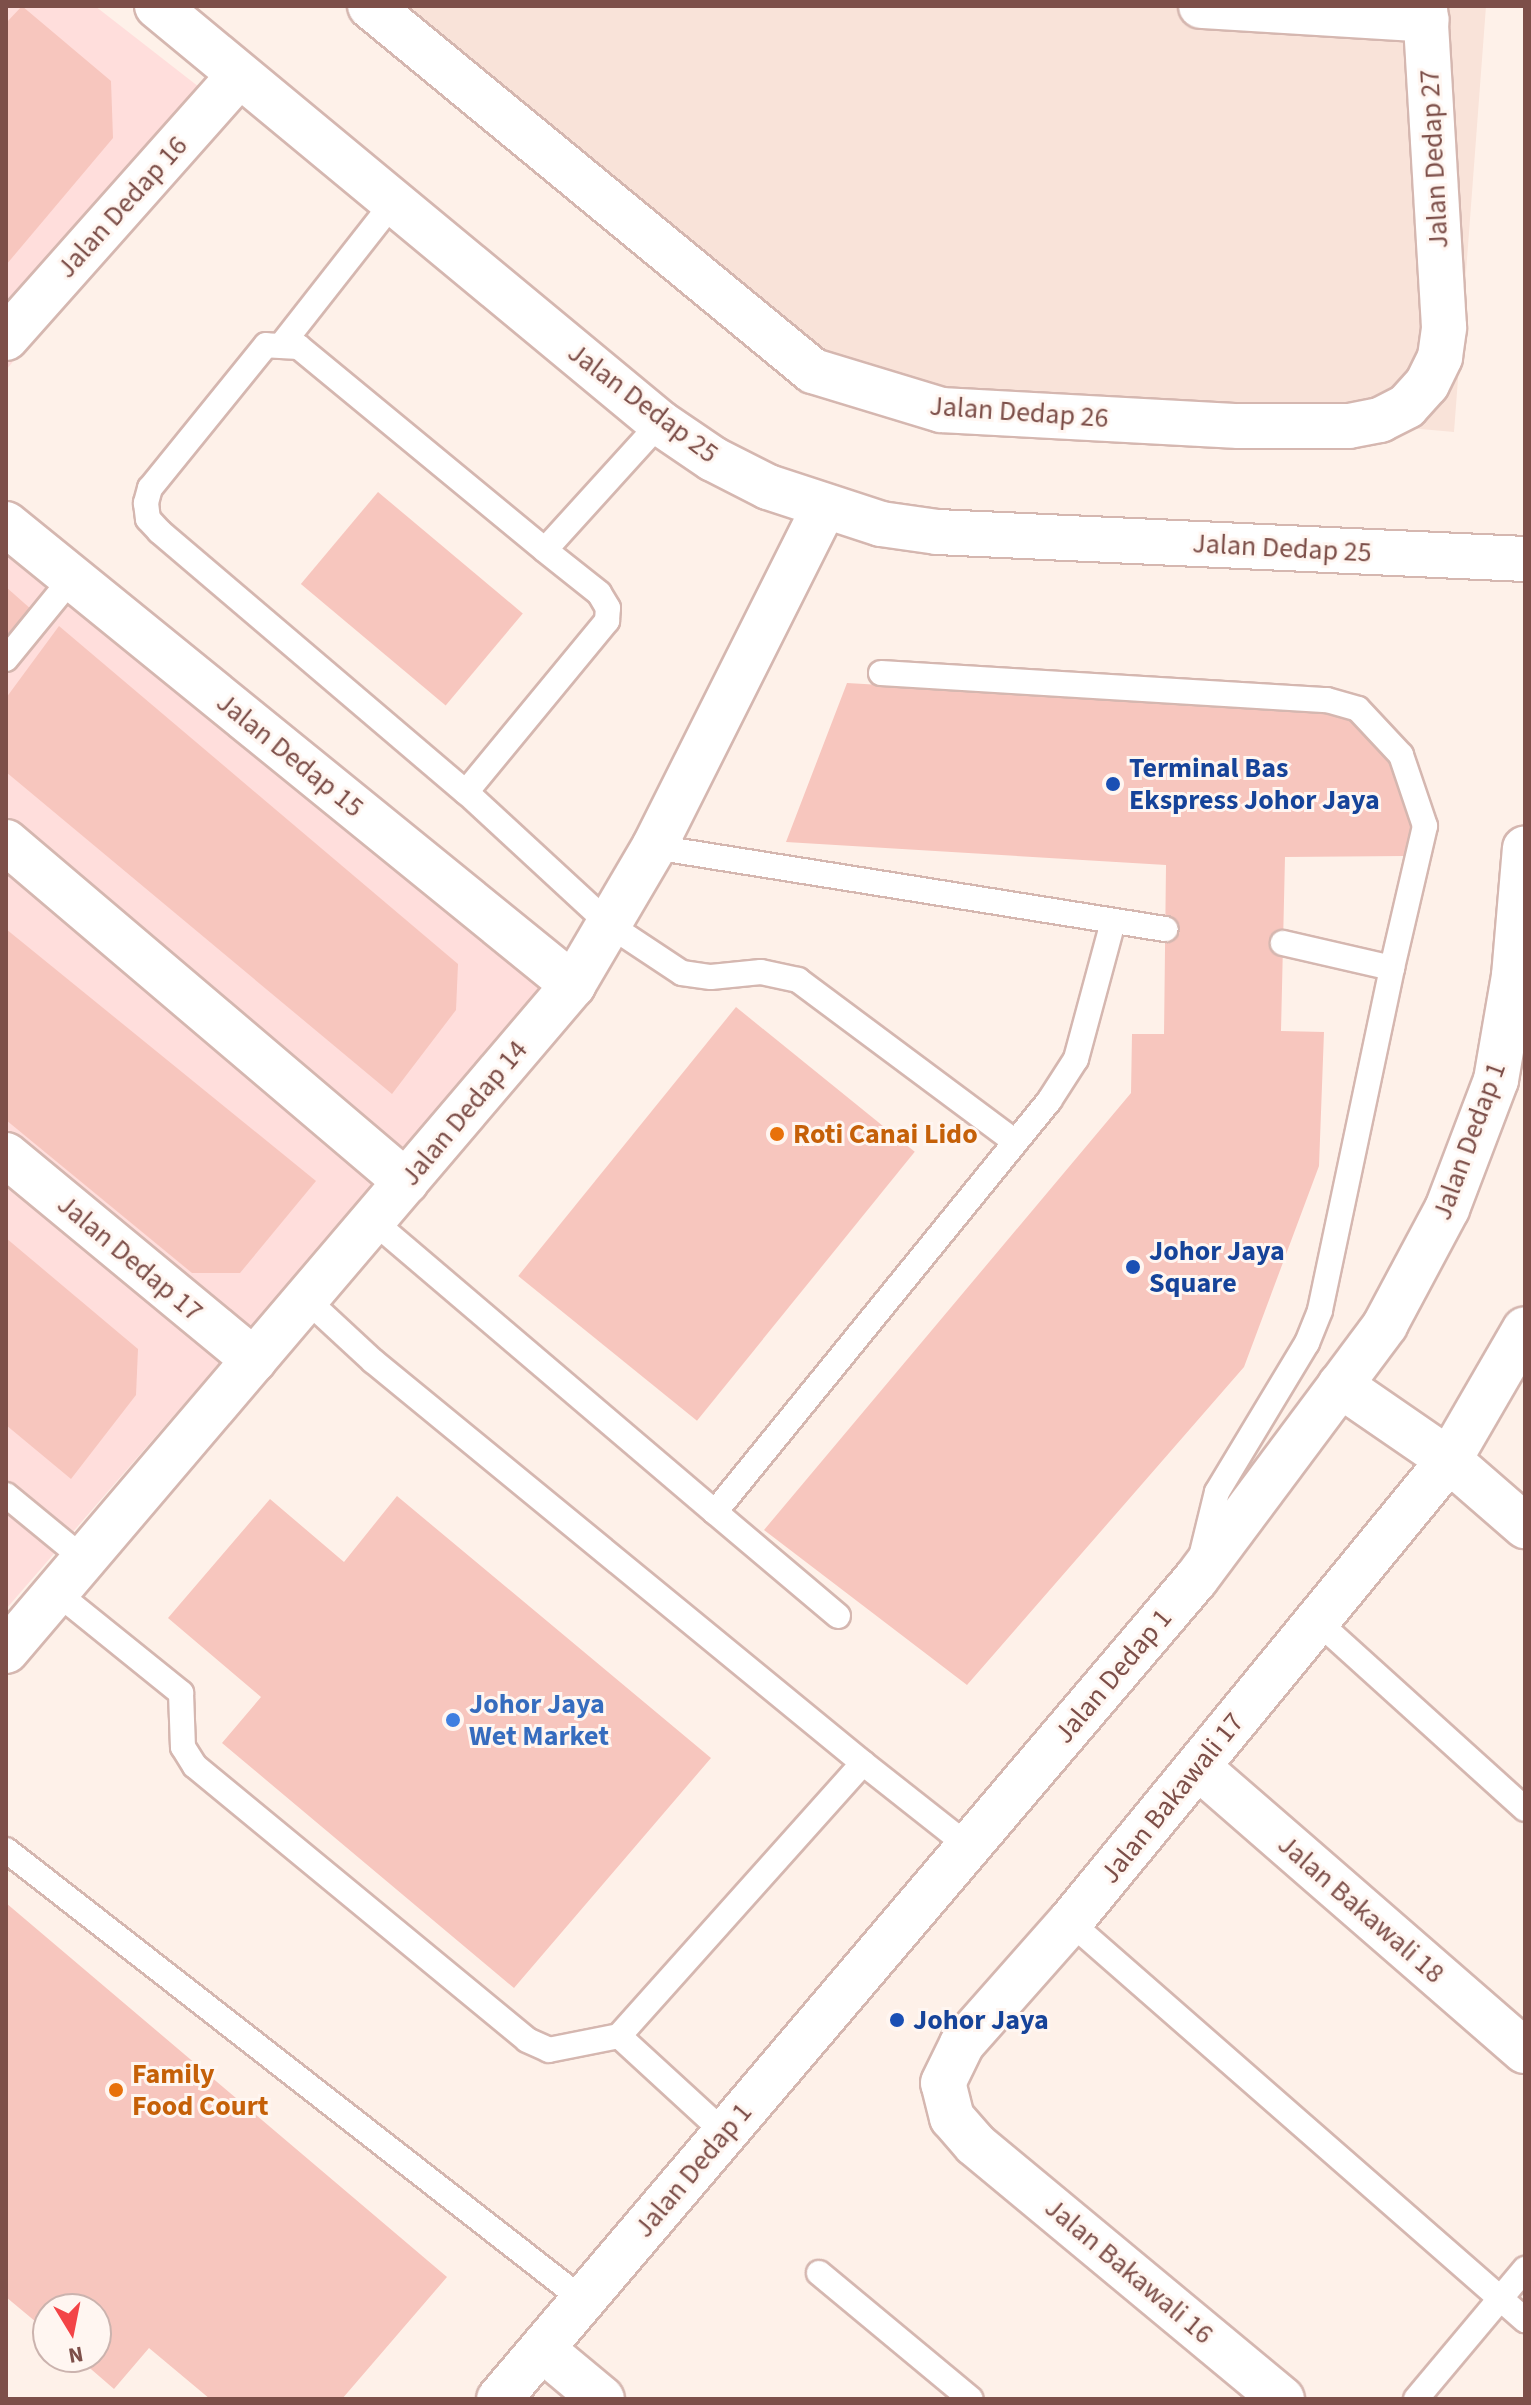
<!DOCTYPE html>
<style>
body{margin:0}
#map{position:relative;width:1531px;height:2405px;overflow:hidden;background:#fef1e9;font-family:"Source Sans 3",sans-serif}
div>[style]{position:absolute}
.residential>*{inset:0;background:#f9e3d9}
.commercial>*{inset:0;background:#ffdedc}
.building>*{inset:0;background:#f7c6be;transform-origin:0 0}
.roads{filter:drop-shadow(2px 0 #d5b7b0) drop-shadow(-2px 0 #d5b7b0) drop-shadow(0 2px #d5b7b0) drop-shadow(0 -2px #d5b7b0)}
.lane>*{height:24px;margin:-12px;padding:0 12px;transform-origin:12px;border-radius:12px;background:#fff}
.street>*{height:44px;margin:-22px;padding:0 22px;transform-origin:22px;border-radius:22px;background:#fff}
.secondary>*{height:44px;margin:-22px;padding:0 22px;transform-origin:22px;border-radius:22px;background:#fff}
.dots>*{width:22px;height:22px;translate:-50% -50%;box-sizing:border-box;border:4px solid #fff6f1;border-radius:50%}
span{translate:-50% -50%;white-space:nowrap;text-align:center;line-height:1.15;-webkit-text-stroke:6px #fff6f1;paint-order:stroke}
.street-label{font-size:28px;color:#7d4f49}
.transit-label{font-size:28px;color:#164399;font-weight:700}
.left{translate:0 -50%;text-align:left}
.food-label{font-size:28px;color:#c56008;font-weight:700}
.shop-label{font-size:28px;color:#366cbe;font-weight:700}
.frame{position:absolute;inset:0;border:8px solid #7d4f49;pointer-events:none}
.north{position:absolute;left:32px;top:2293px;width:80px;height:80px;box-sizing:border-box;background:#fff6f1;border:2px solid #cbb3ae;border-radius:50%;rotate:170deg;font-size:22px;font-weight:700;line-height:32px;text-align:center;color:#7d4f49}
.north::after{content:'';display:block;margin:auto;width:28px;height:36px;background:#f34447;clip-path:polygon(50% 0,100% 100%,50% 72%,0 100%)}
</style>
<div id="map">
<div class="residential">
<div style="clip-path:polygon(380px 6px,1486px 6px,1454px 432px,825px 376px)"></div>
</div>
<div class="commercial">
<div style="clip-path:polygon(6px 6px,95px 6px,226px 108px,6px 370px)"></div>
<div style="clip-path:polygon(6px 541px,548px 984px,6px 1609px)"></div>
</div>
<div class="building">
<div style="clip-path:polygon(22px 6px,111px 81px,113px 138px,6px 265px,6px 23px)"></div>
<div style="left:378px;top:492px;width:189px;height:120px;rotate:40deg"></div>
<div style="clip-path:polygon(6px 587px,32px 610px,6px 641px)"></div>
<div style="clip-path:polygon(59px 626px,458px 964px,456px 1010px,392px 1094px,6px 772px,6px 698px)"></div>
<div style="clip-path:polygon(847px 683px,1349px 712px,1407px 786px,1421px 831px,1415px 851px,1405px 856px,1285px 857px,1281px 1031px,1324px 1032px,1319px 1166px,1244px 1367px,967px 1685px,764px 1530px,1131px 1093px,1132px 1034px,1164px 1034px,1166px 865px,786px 842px)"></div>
<div style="clip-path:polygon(6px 929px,316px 1181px,240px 1273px,192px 1273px,6px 1120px)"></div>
<div style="left:736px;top:1007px;width:230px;height:346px;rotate:39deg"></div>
<div style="clip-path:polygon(6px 1238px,138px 1349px,136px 1395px,71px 1479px,6px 1425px)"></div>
<div style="clip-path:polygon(397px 1496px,711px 1758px,514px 1988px,222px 1743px,261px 1697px,168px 1618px,270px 1499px,344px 1562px)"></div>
<div style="clip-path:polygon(6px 1903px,447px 2277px,342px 2399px,210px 2399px,149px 2348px,114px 2389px,77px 2357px,96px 2357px,96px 2309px,48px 2309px,48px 2332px,6px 2297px)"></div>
</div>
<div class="roads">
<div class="lane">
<div style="left:283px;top:343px;width:177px;rotate:-51.9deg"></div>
<div style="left:660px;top:423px;width:171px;rotate:132.2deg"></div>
<div style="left:545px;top:550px;width:319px;rotate:-140.5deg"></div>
<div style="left:299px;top:347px;width:33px;rotate:-177deg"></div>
<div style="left:266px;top:345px;width:184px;rotate:129deg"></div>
<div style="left:150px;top:488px;width:16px;rotate:105deg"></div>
<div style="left:146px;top:503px;width:16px;rotate:83deg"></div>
<div style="left:148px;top:519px;width:18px;rotate:47deg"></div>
<div style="left:160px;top:532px;width:402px;rotate:40.4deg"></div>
<div style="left:466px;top:792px;width:197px;rotate:42.7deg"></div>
<div style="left:611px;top:926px;width:85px;rotate:33.5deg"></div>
<div style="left:682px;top:973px;width:29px;rotate:8deg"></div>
<div style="left:711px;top:977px;width:50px;rotate:-5.7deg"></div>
<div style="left:761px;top:972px;width:38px;rotate:12deg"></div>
<div style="left:798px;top:980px;width:271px;rotate:36.7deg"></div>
<div style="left:6px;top:659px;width:104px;rotate:-50.8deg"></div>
<div style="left:881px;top:673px;width:447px;rotate:3.5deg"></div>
<div style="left:1327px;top:700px;width:32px;rotate:16deg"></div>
<div style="left:1358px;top:709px;width:63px;rotate:46.9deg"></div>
<div style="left:1401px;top:755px;width:75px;rotate:71.3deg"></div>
<div style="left:1425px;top:826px;width:146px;rotate:103.1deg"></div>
<div style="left:466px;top:792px;width:222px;rotate:-50.5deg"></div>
<div style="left:607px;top:621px;width:13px;rotate:-86deg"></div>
<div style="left:608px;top:608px;width:17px;rotate:-121deg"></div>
<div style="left:599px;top:593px;width:69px;rotate:-141.5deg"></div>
<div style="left:654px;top:847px;width:518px;rotate:9.12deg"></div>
<div style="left:373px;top:1221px;width:449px;rotate:40.4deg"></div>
<div style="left:715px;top:1512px;width:530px;rotate:-50.9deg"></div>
<div style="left:1049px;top:1101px;width:50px;rotate:-57.3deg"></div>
<div style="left:1076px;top:1059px;width:142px;rotate:-74.9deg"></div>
<div style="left:306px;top:1299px;width:91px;rotate:42.8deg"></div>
<div style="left:373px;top:1361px;width:634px;rotate:39.37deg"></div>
<div style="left:863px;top:1763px;width:366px;rotate:131.8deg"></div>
<div style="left:619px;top:2036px;width:144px;rotate:42.5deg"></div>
<div style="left:6px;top:1495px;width:101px;rotate:39.4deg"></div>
<div style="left:715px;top:1512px;width:161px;rotate:40.2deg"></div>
<div style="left:1201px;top:1557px;width:67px;rotate:-76.2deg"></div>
<div style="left:1217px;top:1492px;width:174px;rotate:-58.9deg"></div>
<div style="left:1307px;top:1343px;width:35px;rotate:-68deg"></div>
<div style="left:1320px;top:1310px;width:349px;rotate:-78.1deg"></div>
<div style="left:1392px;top:968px;width:112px;rotate:-167.1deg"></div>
<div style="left:56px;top:1592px;width:161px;rotate:38.9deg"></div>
<div style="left:181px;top:1693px;width:54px;rotate:87.9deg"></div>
<div style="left:183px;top:1747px;width:22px;rotate:58deg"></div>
<div style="left:195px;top:1766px;width:430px;rotate:39.5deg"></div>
<div style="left:527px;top:2040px;width:24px;rotate:24deg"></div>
<div style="left:549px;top:2050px;width:71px;rotate:-11.3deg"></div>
<div style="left:1317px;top:1621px;width:280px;rotate:42.1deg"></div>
<div style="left:863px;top:1763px;width:134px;rotate:38.3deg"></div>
<div style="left:6px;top:1850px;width:732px;rotate:37.95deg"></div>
<div style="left:1070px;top:1922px;width:605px;rotate:41.18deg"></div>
<div style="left:819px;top:2273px;width:197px;rotate:39.7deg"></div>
<div style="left:1416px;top:2399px;width:170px;rotate:-50deg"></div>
</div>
<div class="street">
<div style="left:370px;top:6px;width:574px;rotate:39.49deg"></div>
<div style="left:813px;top:371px;width:134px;rotate:16.9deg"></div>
<div style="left:941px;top:410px;width:298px;rotate:3.1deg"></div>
<div style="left:1239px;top:426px;width:110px"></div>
<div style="left:1349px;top:426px;width:32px;rotate:-11deg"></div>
<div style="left:1380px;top:420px;width:30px;rotate:-27deg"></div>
<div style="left:1407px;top:406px;width:30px;rotate:-48deg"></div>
<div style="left:1427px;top:384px;width:30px;rotate:-64deg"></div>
<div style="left:1440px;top:357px;width:30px;rotate:-82deg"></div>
<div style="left:1444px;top:327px;width:322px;rotate:-93.4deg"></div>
<div style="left:1201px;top:6px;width:226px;rotate:3.5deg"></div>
<div style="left:6px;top:338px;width:349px;rotate:-48.4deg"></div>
<div style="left:6px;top:524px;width:731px;rotate:39.11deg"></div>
<div style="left:6px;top:842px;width:525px;rotate:40.36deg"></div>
<div style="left:6px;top:1155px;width:322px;rotate:39.6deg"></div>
<div style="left:1340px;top:1385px;width:132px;rotate:34.5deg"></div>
<div style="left:1449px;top:1460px;width:101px;rotate:41deg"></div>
<div style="left:6px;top:1651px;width:875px;rotate:-49.59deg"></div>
<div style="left:573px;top:985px;width:160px;rotate:-59.6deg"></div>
<div style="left:654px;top:847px;width:379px;rotate:-63.4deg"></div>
<div style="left:1198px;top:1767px;width:433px;rotate:41deg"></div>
<div style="left:542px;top:2349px;width:78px;rotate:39.8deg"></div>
<div style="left:1282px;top:2399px;width:399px;rotate:-140.3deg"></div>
<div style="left:975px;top:2144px;width:35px;rotate:-131deg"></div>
<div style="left:952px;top:2118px;width:36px;rotate:-104deg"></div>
<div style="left:943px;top:2083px;width:43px;rotate:-64deg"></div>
<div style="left:962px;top:2044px;width:163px;rotate:-48.5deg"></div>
<div style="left:1070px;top:1922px;width:598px;rotate:-50.64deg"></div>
<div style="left:1449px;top:1460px;width:151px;rotate:-59.9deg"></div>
</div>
<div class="secondary">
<div style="left:157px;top:6px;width:653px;rotate:39.66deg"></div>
<div style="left:660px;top:423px;width:64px;rotate:34.2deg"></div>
<div style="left:713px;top:459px;width:62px;rotate:27deg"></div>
<div style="left:768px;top:487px;width:119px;rotate:18.1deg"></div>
<div style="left:881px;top:524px;width:57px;rotate:8.1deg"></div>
<div style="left:937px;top:532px;width:589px;rotate:2.63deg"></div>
<div style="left:499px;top:2399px;width:1076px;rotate:-49.64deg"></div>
<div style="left:1196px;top:1579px;width:317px;rotate:-53.3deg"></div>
<div style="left:1385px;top:1325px;width:132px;rotate:-61.9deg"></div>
<div style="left:1447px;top:1209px;width:138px;rotate:-69.2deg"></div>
<div style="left:1496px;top:1080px;width:106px;rotate:-80.2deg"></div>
<div style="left:1514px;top:976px;width:128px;rotate:-85.1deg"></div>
</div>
</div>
<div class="dots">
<div style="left:1113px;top:784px;background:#1a4fb4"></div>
<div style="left:777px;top:1134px;background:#e8710a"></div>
<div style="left:1133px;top:1267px;background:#1a4fb4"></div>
<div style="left:453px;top:1720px;background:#3f7fe0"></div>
<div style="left:897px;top:2020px;background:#1a4fb4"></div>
<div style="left:116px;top:2090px;background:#e8710a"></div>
</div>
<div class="street-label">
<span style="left:1434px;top:159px;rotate:-93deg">Jalan Dedap 27</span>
<span style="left:122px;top:207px;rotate:-48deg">Jalan Dedap 16</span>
<span style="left:643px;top:403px;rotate:37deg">Jalan Dedap 25</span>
<span style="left:1019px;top:412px;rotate:4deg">Jalan Dedap 26</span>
<span style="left:1282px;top:548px;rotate:3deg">Jalan Dedap 25</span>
<span style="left:290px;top:755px;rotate:39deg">Jalan Dedap 15</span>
<span style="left:464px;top:1113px;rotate:-50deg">Jalan Dedap 14</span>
<span style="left:1469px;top:1141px;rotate:-70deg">Jalan Dedap 1</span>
<span style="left:130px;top:1258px;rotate:40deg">Jalan Dedap 17</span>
<span style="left:1113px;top:1676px;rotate:-50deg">Jalan Dedap 1</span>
<span style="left:1172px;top:1798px;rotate:-51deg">Jalan Bakawali 17</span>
<span style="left:1361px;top:1909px;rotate:41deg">Jalan Bakawali 18</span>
<span style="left:693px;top:2170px;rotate:-50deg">Jalan Dedap 1</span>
<span style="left:1129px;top:2271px;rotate:40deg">Jalan Bakawali 16</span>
</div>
<div class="transit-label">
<span class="left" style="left:1129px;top:784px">Terminal Bas<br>Ekspress Johor Jaya</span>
<span class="left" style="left:1149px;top:1267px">Johor Jaya<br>Square</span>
<span class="left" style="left:913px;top:2020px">Johor Jaya</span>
</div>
<div class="food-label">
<span class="left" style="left:793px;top:1134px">Roti Canai Lido</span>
<span class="left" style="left:132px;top:2090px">Family<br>Food Court</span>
</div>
<div class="shop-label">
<span class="left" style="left:469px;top:1720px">Johor Jaya<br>Wet Market</span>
</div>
<div class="frame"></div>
<div class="north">N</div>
</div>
